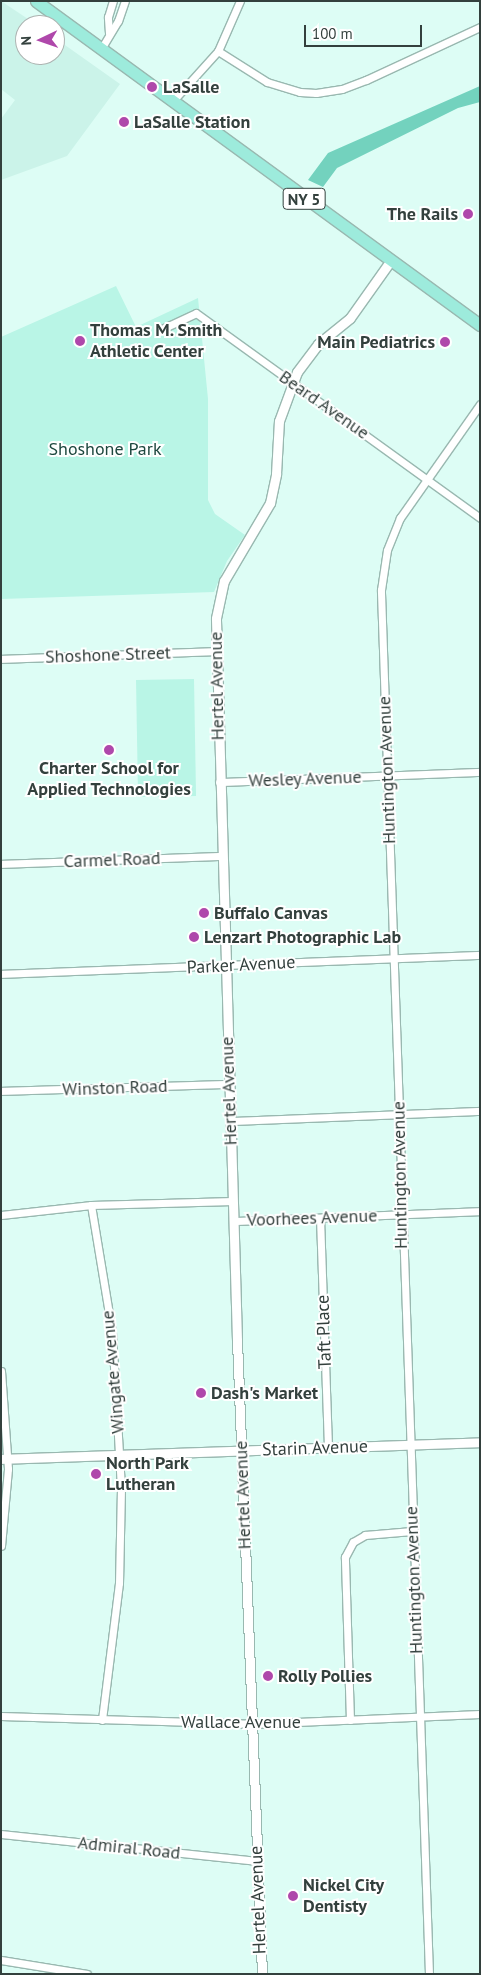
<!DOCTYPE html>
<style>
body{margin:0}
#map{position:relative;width:481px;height:1975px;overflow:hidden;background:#ddfdf5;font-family:"PT Sans",sans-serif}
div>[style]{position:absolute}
.built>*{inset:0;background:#cbf3e9}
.green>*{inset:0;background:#b9f5e6;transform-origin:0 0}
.forest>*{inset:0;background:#73d2be}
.roads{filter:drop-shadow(1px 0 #99b8b0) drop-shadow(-1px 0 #99b8b0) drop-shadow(0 1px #99b8b0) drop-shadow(0 -1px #99b8b0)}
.minor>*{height:7px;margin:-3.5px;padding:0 3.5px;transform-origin:3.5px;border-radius:3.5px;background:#fff}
.tertiary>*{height:9px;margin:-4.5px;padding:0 4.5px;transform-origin:4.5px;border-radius:4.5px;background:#fff}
.primary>*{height:11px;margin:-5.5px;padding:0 5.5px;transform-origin:5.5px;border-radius:5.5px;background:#9debdc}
.dots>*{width:14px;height:14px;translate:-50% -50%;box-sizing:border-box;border:2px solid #fff;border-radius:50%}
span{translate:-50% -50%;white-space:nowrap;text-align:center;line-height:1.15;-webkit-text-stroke:4px #fff;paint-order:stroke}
.shield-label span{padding:1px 4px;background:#fff;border:1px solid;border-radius:4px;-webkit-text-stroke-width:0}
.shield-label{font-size:16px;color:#33403d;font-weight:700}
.poi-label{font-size:18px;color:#33403d;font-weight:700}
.left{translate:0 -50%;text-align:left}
.right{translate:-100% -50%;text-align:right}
.street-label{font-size:18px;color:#33403d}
.park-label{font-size:18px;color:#1d483f}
.frame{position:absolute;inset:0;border:2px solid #33403d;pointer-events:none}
.north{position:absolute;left:15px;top:15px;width:50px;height:50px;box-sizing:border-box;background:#fff;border:1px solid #adb3b1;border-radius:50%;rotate:267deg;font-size:14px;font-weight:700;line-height:20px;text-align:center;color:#33403d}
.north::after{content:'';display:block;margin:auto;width:18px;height:22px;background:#af48ab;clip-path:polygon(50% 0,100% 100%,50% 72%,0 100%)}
.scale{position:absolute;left:304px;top:25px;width:118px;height:22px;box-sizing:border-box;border:2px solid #33403d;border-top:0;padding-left:6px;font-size:15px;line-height:18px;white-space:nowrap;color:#33403d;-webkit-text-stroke:4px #fff;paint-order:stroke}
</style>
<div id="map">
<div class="built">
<div style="clip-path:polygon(1px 1px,37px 25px,25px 25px,25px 55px,55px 55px,55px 38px,120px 84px,67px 156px,1px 180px,1px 119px,15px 100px,1px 89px)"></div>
</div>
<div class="green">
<div style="clip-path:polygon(116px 286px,136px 327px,198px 298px,208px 399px,208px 500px,215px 514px,245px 535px,227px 561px,214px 592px,1px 599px,1px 337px)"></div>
<div style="left:194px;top:679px;width:117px;height:58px;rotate:89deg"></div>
</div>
<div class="forest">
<div style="clip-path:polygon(480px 86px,480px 102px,458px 108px,337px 168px,323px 187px,308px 180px,328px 153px)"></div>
</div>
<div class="roads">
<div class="minor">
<div style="left:109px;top:33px;width:16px;rotate:-94deg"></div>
<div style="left:108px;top:17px;width:17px;rotate:-73deg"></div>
<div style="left:101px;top:49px;width:33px;rotate:-59deg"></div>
<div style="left:118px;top:21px;width:21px;rotate:-71deg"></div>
<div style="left:218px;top:51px;width:58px;rotate:32.3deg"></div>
<div style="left:267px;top:82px;width:34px;rotate:17deg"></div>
<div style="left:300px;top:92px;width:16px;rotate:4deg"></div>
<div style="left:316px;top:93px;width:26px;rotate:-9deg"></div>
<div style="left:342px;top:89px;width:26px;rotate:-21deg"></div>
<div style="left:366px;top:80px;width:126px;rotate:-24.9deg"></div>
<div style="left:172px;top:102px;width:69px;rotate:-48deg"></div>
<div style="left:218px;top:51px;width:55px;rotate:-66.3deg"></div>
<div style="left:164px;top:328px;width:35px;rotate:-25deg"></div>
<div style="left:196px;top:313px;width:350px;rotate:35.8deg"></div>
<div style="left:1px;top:659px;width:214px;rotate:-2.1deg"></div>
<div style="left:219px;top:782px;width:261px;rotate:-2.2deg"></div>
<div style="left:1px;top:864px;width:221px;rotate:-2.1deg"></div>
<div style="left:1px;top:974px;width:479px;rotate:-2.3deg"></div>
<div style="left:1px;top:1091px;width:228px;rotate:-1.8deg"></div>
<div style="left:230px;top:1121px;width:250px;rotate:-2.3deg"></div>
<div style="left:91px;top:1205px;width:129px;rotate:80.6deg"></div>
<div style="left:112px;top:1332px;width:156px;rotate:86.7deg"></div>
<div style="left:121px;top:1488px;width:95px;rotate:91.2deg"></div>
<div style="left:119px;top:1583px;width:138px;rotate:97.1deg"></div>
<div style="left:1px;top:1215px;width:91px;rotate:-6.3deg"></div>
<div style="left:91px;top:1205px;width:142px;rotate:-1.6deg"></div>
<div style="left:320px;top:1218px;width:229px;rotate:88deg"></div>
<div style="left:233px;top:1221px;width:247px;rotate:-2.3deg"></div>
<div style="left:1px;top:1371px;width:98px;rotate:85.9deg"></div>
<div style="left:8px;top:1469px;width:77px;rotate:95.2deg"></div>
<div style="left:1px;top:1716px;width:250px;rotate:1.8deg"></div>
<div style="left:251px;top:1724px;width:229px;rotate:-2.5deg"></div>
<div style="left:350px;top:1720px;width:163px;rotate:-91.8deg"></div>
<div style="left:345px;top:1557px;width:17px;rotate:-62deg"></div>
<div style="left:353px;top:1542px;width:14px;rotate:-30deg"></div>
<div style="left:365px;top:1535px;width:47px;rotate:-4.9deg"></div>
<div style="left:1px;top:1834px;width:257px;rotate:6deg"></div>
<div style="left:1px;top:1960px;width:87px;rotate:9.2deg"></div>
<div style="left:429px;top:1974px;width:1385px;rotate:-91.99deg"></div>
<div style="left:381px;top:590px;width:40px;rotate:-81.5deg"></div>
<div style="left:387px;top:550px;width:35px;rotate:-68deg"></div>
<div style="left:400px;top:518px;width:139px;rotate:-54.9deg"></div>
</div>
<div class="tertiary">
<div style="left:1px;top:1459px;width:479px;rotate:-2deg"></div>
<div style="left:262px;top:1974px;width:634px;rotate:-92.26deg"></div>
<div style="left:237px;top:1340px;width:722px;rotate:-91.67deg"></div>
<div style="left:216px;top:618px;width:38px;rotate:-78deg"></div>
<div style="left:224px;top:581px;width:91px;rotate:-59.5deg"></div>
<div style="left:270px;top:503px;width:30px;rotate:-78deg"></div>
<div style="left:276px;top:474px;width:53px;rotate:-86.8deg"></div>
<div style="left:279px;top:421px;width:52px;rotate:-69.8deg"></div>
<div style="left:297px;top:372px;width:35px;rotate:-53deg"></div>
<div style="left:318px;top:344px;width:41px;rotate:-39.1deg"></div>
<div style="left:350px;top:318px;width:71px;rotate:-54.7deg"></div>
</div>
<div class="primary">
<div style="left:36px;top:1px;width:550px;rotate:36.12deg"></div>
</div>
</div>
<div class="dots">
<div style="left:152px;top:87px;background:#af48ab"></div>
<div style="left:124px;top:122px;background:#af48ab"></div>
<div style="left:468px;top:214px;background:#af48ab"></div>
<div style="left:80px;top:341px;background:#af48ab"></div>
<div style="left:445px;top:342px;background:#af48ab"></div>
<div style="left:109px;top:750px;background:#af48ab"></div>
<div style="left:204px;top:913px;background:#af48ab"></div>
<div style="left:194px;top:937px;background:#af48ab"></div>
<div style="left:201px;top:1393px;background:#af48ab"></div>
<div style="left:96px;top:1474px;background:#af48ab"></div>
<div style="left:268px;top:1676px;background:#af48ab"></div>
<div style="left:293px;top:1896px;background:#af48ab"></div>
</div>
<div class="shield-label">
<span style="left:304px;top:199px">NY 5</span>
</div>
<div class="poi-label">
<span class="left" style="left:163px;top:87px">LaSalle</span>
<span class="left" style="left:134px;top:122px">LaSalle Station</span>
<span class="right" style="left:458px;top:214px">The Rails</span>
<span class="left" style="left:90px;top:341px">Thomas M. Smith<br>Athletic Center</span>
<span class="right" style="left:435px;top:342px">Main Pediatrics</span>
<span style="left:109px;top:779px">Charter School for<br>Applied Technologies</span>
<span class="left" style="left:214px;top:913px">Buffalo Canvas</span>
<span class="left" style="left:204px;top:937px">Lenzart Photographic Lab</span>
<span class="left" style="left:211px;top:1393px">Dash's Market</span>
<span class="left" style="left:106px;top:1474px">North Park<br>Lutheran</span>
<span class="left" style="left:278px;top:1676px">Rolly Pollies</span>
<span class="left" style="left:303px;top:1896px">Nickel City<br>Dentisty</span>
</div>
<div class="street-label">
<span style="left:324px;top:405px;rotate:35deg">Beard Avenue</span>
<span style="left:108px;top:655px;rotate:-2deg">Shoshone Street</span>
<span style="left:217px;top:686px;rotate:-91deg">Hertel Avenue</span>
<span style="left:387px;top:770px;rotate:-92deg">Huntington Avenue</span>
<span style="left:305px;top:779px;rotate:-2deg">Wesley Avenue</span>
<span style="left:112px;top:860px;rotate:-2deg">Carmel Road</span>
<span style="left:241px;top:965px;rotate:-3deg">Parker Avenue</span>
<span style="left:115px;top:1088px;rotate:-2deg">Winston Road</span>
<span style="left:229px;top:1091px;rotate:-92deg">Hertel Avenue</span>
<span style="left:400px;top:1175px;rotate:-91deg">Huntington Avenue</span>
<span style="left:312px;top:1218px;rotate:-2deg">Voorhees Avenue</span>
<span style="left:324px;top:1332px;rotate:-92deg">Taft Place</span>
<span style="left:113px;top:1372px;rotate:-95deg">Wingate Avenue</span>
<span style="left:315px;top:1448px;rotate:-2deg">Starin Avenue</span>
<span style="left:243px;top:1495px;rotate:-92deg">Hertel Avenue</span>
<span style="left:414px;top:1580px;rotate:-92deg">Huntington Avenue</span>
<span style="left:241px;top:1722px">Wallace Avenue</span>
<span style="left:129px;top:1848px;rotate:6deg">Admiral Road</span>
<span style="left:258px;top:1900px;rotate:-92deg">Hertel Avenue</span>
</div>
<div class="park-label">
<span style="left:105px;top:449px">Shoshone Park</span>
</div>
<div class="frame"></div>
<div class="north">N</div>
<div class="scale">100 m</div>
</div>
